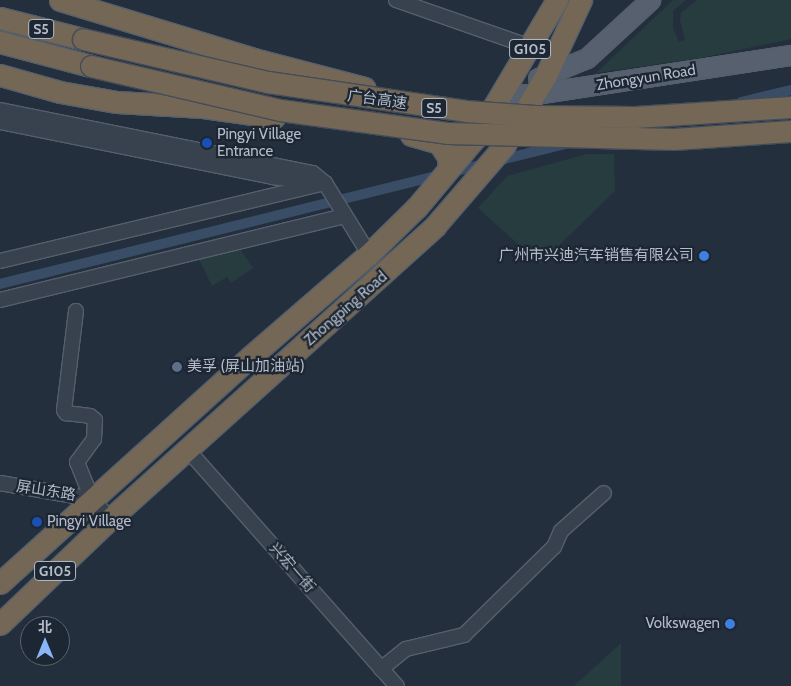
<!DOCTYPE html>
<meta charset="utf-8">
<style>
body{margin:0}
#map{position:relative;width:791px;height:686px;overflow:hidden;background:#242f3e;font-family:Cabin,"Noto Sans SC",sans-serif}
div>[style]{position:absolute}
.green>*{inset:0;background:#263c3f}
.canal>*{height:10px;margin:-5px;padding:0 5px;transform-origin:5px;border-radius:5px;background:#394d67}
.roads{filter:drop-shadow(1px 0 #565f6c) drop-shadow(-1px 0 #565f6c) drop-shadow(0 1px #565f6c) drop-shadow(0 -1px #565f6c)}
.minor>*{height:14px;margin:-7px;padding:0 7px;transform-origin:7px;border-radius:7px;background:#38414e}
.major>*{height:19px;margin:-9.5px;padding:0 9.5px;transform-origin:9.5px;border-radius:9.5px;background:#56606e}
.highway>*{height:21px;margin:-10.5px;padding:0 10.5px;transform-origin:10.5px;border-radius:10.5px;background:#746755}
.bridges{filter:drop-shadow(1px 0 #434c59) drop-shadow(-1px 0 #434c59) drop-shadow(0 1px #434c59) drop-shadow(0 -1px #434c59)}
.highway-bridge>*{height:21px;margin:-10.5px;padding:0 10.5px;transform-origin:10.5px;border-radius:10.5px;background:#746755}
.dots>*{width:14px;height:14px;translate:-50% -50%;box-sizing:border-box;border:2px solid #1d2633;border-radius:50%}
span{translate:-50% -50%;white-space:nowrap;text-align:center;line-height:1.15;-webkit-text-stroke:4.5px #1d2633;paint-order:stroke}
.shield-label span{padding:1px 4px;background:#1d2633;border:1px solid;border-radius:4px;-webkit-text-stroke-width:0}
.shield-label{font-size:14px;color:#b4bcc9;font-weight:700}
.street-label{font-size:15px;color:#b4bcc9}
.poi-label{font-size:15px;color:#b4bcc9}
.left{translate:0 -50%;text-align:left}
.right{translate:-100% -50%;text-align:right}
.north{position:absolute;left:20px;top:616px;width:50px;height:50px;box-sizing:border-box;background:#1d2633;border:1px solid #59626f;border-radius:50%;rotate:0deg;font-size:14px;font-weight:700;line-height:20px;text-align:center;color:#b4bcc9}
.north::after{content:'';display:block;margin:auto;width:18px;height:22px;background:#89b6f9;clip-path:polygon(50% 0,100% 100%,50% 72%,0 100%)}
</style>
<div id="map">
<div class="green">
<div style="clip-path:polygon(673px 0,686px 0,673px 11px,673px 28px,679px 42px,685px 40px,680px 20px,681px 13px,697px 0,791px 0,791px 39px,700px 58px,596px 73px)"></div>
<div style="clip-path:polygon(587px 154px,614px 154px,615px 191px,540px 264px,478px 208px,507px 176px)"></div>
<div style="clip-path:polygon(238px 246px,253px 268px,231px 283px,227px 277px,212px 286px,197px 255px)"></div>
<div style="clip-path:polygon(621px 643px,621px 686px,574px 686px)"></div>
</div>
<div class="canal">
<div style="left:741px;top:102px;width:51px;rotate:-13.5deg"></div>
<div style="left:0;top:284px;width:586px;rotate:-13.92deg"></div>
</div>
<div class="roads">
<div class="minor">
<div style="left:396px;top:0;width:143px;rotate:19.2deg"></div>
<div style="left:0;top:110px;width:319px;rotate:11.4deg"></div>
<div style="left:313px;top:173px;width:16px;rotate:40deg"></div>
<div style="left:325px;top:183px;width:84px;rotate:58.2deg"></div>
<div style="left:0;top:122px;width:278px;rotate:11.4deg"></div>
<div style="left:272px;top:177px;width:42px;rotate:6.8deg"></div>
<div style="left:0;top:261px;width:334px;rotate:-13.5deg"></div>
<div style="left:0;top:300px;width:354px;rotate:-13.7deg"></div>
<div style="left:76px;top:311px;width:100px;rotate:96.9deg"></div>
<div style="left:64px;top:410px;width:4px;rotate:56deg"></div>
<div style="left:66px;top:413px;width:24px;rotate:7deg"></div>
<div style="left:90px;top:416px;width:6px;rotate:39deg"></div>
<div style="left:95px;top:420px;width:19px;rotate:93deg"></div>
<div style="left:94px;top:439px;width:29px;rotate:126deg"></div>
<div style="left:77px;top:462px;width:40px;rotate:68deg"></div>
<div style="left:92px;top:499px;width:27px;rotate:48deg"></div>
<div style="left:187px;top:449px;width:317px;rotate:48.5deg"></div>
<div style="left:0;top:483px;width:93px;rotate:9.9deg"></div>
<div style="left:381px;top:669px;width:32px;rotate:-39deg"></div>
<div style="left:406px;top:649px;width:60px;rotate:-13.6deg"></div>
<div style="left:464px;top:635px;width:126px;rotate:-44.4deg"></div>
<div style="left:554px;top:547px;width:17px;rotate:-66deg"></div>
<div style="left:561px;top:531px;width:57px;rotate:-41.5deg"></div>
</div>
<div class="major">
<div style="left:538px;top:78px;width:53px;rotate:-22.2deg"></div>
<div style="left:587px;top:58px;width:86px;rotate:-42.6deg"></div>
<div style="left:500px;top:95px;width:35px;rotate:-2deg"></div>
<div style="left:535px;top:94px;width:259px;rotate:-8.7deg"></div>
</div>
<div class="highway">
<div style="left:60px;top:0;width:210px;rotate:16.9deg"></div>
<div style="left:261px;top:61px;width:107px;rotate:14.6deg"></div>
<div style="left:0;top:18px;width:86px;rotate:14.2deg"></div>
<div style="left:0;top:42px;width:94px;rotate:14.8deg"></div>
<div style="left:0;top:75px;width:62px;rotate:15.8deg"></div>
<div style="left:60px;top:92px;width:58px;rotate:10deg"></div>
<div style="left:117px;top:102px;width:86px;rotate:3.3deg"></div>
<div style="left:203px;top:107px;width:72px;rotate:8deg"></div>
<div style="left:411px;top:135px;width:29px;rotate:16deg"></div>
<div style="left:439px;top:143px;width:17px;rotate:57deg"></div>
<div style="left:448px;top:157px;width:11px;rotate:85deg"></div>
<div style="left:0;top:583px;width:337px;rotate:-42.1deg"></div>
<div style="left:250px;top:357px;width:157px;rotate:-40.9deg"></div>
<div style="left:369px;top:254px;width:67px;rotate:-44.4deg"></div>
<div style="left:417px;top:207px;width:90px;rotate:-50deg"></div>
<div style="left:475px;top:138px;width:161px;rotate:-59.3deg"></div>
<div style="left:0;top:624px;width:152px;rotate:-43.7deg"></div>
<div style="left:110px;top:519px;width:438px;rotate:-42deg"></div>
<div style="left:435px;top:226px;width:106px;rotate:-49.2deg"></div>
<div style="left:504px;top:146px;width:82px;rotate:-59.4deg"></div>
<div style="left:546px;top:75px;width:83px;rotate:-65deg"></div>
</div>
</div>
<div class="bridges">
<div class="highway-bridge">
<div style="left:83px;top:39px;width:190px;rotate:13.1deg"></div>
<div style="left:268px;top:82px;width:200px;rotate:8.3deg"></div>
<div style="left:466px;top:111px;width:69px;rotate:4.1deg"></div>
<div style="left:535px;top:116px;width:100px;rotate:0.6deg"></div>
<div style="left:635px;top:117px;width:156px;rotate:-3.7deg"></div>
<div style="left:91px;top:66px;width:194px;rotate:13.1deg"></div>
<div style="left:280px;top:110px;width:170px;rotate:7.8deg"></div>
<div style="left:448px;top:133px;width:226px;rotate:1.5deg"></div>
<div style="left:674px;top:139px;width:117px;rotate:-3.9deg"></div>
</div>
</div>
<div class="dots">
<div style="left:207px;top:143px;background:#1a4fb4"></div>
<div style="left:704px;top:256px;background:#3f7fe0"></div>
<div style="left:177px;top:367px;background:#5c6f8a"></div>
<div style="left:37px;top:522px;background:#1a4fb4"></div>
<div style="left:730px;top:624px;background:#3f7fe0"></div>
</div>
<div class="shield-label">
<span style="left:41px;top:29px">S5</span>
<span style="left:530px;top:49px">G105</span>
<span style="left:434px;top:108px">S5</span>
<span style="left:55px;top:571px">G105</span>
</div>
<div class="street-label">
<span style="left:646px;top:78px;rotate:-9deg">Zhongyun Road</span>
<span style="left:377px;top:100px;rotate:8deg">广台高速</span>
<span style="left:346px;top:309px;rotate:-41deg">Zhongping Road</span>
<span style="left:46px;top:491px;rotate:9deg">屏山东路</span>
<span style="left:292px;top:568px;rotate:49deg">兴宏一街</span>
</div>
<div class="poi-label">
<span class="left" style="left:217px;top:143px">Pingyi Village<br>Entrance</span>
<span class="right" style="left:694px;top:256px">广州市兴迪汽车销售有限公司</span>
<span class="left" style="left:187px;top:367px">美孚 (屏山加油站)</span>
<span class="left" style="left:47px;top:522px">Pingyi Village</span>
<span class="right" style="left:720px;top:624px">Volkswagen</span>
</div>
<div class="north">北</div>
</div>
